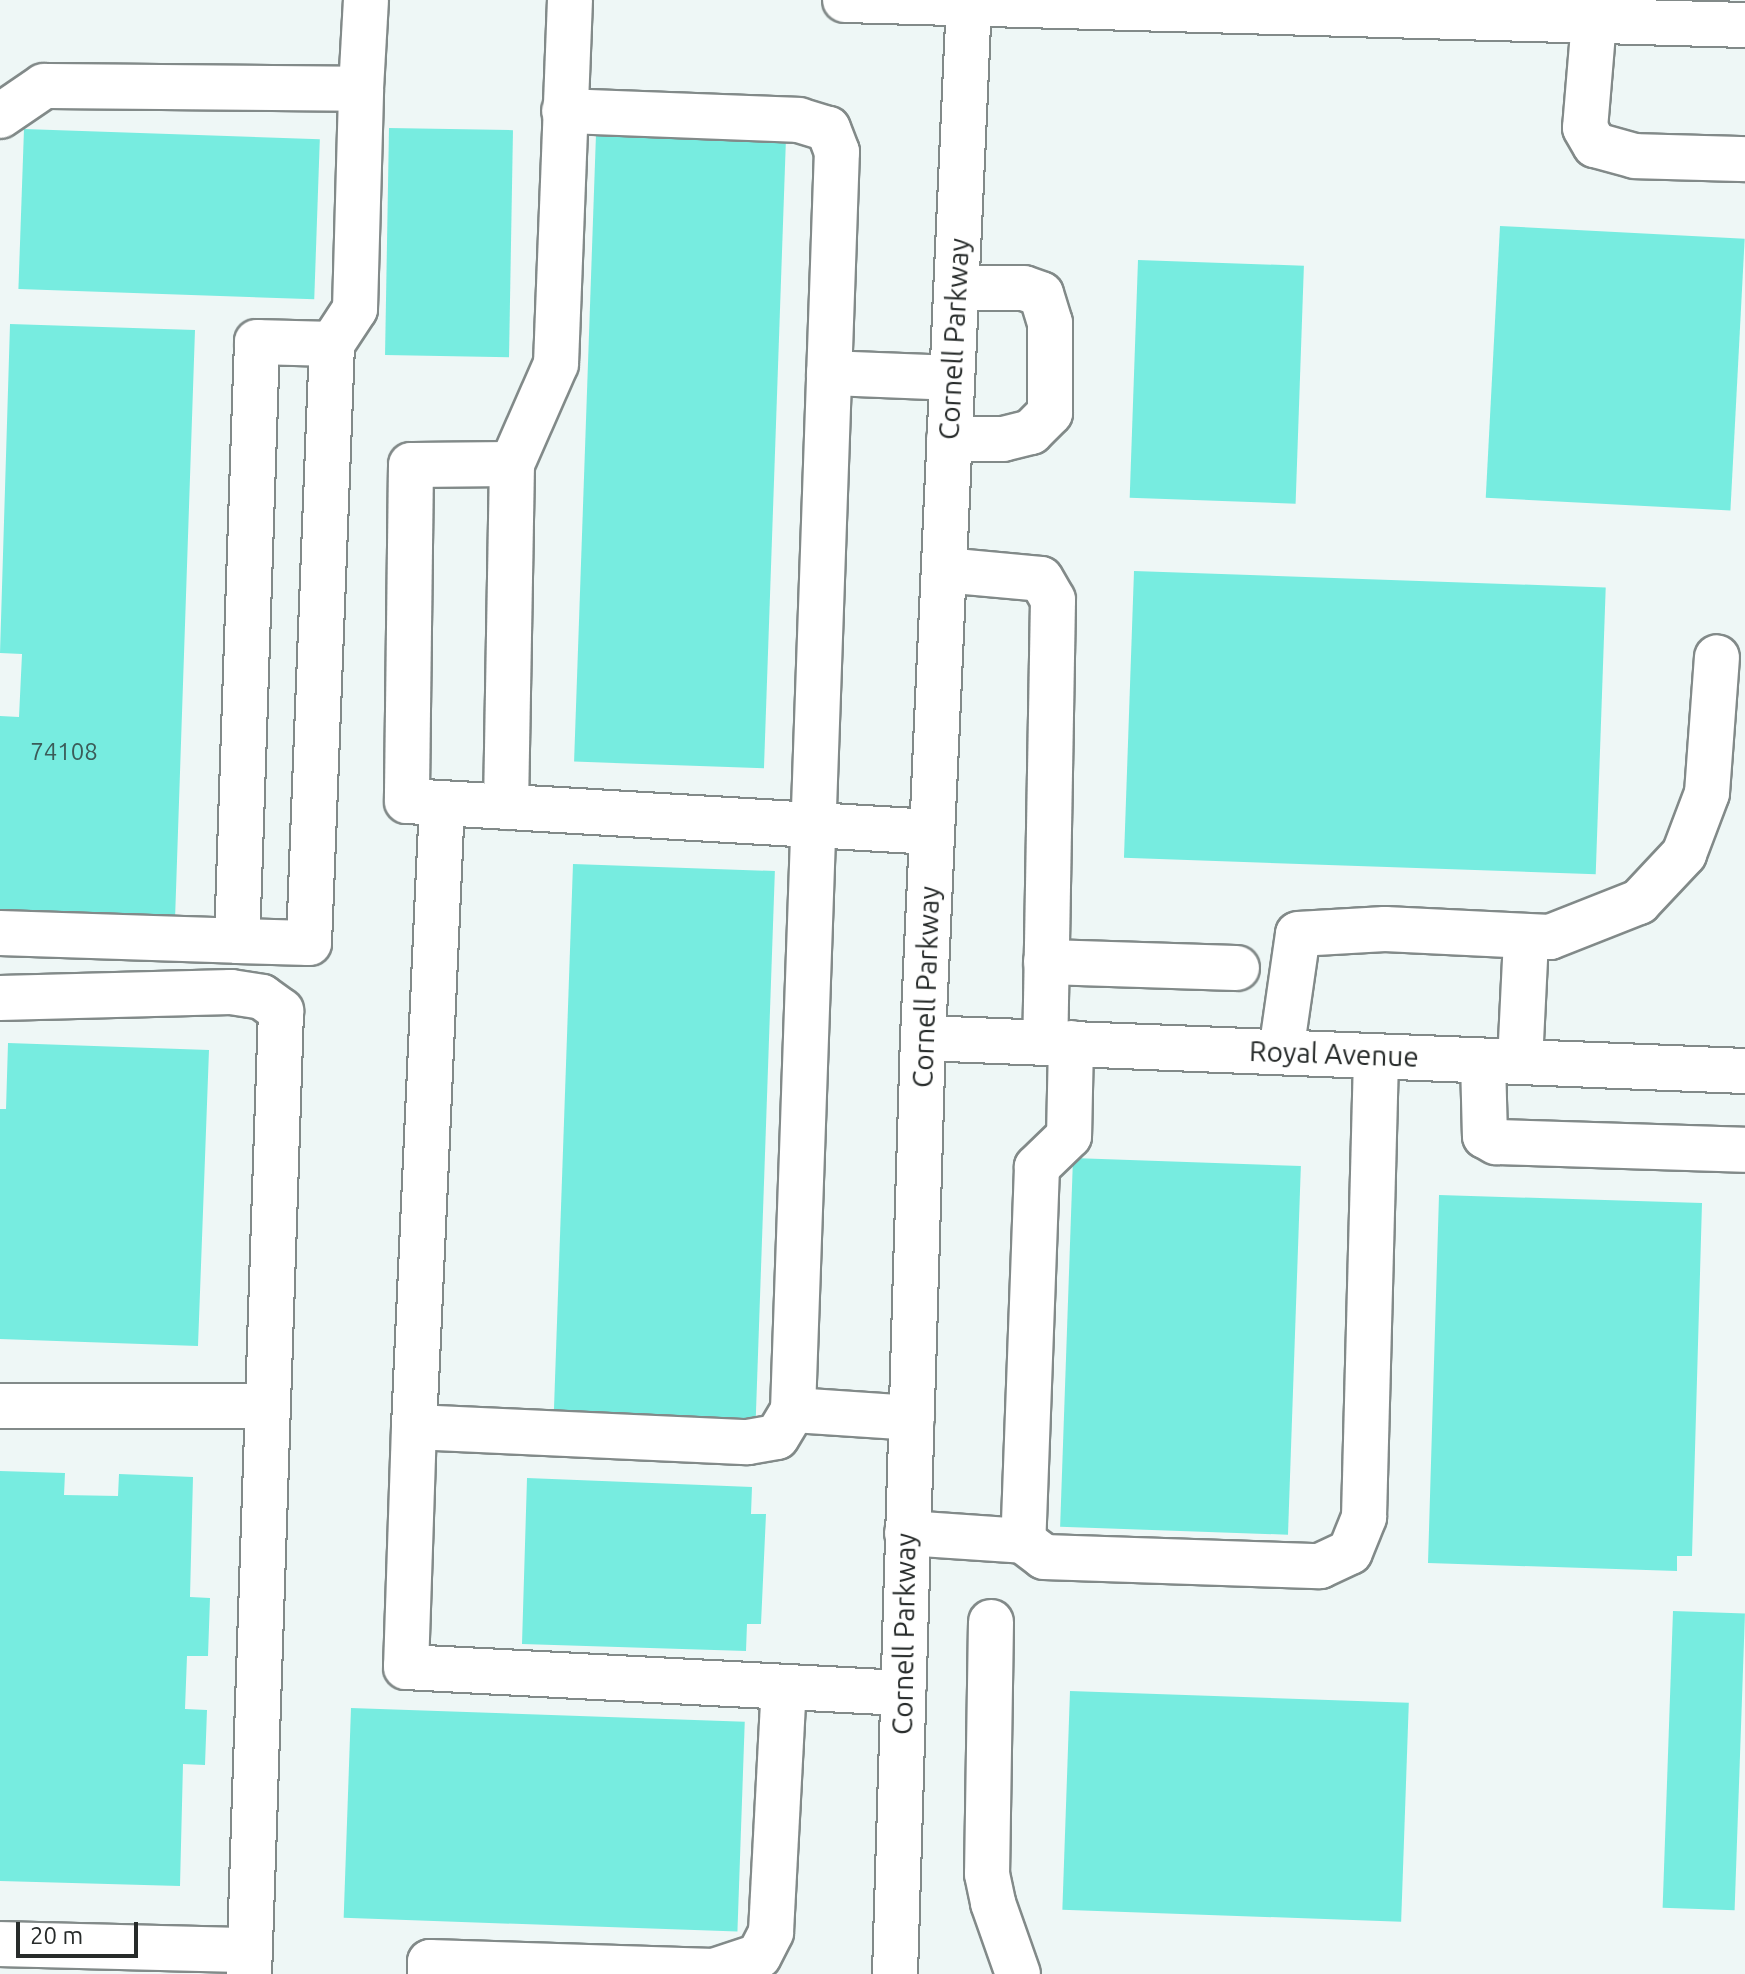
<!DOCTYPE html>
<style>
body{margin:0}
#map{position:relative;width:1745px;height:1974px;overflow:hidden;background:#eef7f6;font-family:Ubuntu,sans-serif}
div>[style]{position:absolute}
.building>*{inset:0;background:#77ece0;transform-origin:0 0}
.roads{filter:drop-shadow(2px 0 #828a89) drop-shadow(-2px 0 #828a89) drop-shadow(0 2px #828a89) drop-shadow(0 -2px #828a89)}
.minor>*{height:44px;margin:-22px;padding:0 22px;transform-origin:22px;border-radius:22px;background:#fff}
span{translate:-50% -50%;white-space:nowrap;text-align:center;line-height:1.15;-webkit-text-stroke:6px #fff;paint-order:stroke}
.number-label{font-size:24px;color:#3b5b58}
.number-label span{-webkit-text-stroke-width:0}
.street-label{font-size:28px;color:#272b2a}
.scale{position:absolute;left:16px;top:1922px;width:122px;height:36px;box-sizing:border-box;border:4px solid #272b2a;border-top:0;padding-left:10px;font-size:24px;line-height:28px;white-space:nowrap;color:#272b2a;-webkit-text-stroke:6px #fff;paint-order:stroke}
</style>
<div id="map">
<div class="building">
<div style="left:389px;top:128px;width:124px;height:227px;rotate:1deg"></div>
<div style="left:24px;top:129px;width:296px;height:160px;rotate:2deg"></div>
<div style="left:596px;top:134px;width:190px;height:628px;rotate:2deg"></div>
<div style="left:1500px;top:226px;width:245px;height:272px;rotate:3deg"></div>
<div style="left:1138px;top:260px;width:166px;height:238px;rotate:2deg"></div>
<div style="clip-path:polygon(10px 324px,195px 330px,175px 920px,0 914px,0 716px,19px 717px,22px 654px,0 653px)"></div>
<div style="left:1134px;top:571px;width:472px;height:287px;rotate:2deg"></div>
<div style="left:573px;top:864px;width:202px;height:553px;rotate:2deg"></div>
<div style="clip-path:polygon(8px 1043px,209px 1050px,198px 1346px,0 1339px,0 1109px,6px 1109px)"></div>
<div style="left:1073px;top:1158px;width:228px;height:369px;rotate:2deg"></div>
<div style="clip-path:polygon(1439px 1195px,1702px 1203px,1692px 1556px,1677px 1556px,1677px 1571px,1428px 1563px)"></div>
<div style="clip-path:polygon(0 1471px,65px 1473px,64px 1495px,118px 1496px,119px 1474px,193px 1477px,190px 1597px,210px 1598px,208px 1656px,187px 1656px,185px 1709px,207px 1710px,205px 1765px,183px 1764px,180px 1886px,0 1881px)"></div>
<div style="clip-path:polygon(527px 1478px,752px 1487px,751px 1514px,766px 1514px,761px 1624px,747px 1624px,746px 1651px,522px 1644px)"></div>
<div style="left:1673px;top:1611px;width:72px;height:297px;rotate:2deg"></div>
<div style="left:1070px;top:1691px;width:339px;height:219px;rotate:2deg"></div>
<div style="left:351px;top:1708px;width:394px;height:210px;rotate:2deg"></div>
</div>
<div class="roads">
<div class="minor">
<div style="left:845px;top:0;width:900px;rotate:1.59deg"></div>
<div style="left:1594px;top:21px;width:107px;rotate:94.8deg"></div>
<div style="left:1585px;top:128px;width:20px;rotate:60deg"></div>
<div style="left:1595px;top:145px;width:41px;rotate:15.4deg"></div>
<div style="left:1635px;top:156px;width:110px;rotate:1.6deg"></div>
<div style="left:0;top:116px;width:53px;rotate:-34.3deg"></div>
<div style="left:44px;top:86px;width:317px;rotate:0.5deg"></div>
<div style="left:361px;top:89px;width:89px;rotate:-86.8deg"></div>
<div style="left:332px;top:344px;width:42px;rotate:-56.7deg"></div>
<div style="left:355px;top:309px;width:220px;rotate:-88.4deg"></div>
<div style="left:829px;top:373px;width:123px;rotate:2.3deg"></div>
<div style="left:949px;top:439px;width:54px"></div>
<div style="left:1003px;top:439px;width:29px;rotate:-14deg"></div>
<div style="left:1031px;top:432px;width:27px;rotate:-45deg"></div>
<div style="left:1050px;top:413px;width:90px;rotate:-90deg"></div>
<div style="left:1050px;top:323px;width:30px;rotate:-107deg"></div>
<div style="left:1041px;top:294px;width:18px;rotate:-161deg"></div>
<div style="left:1024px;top:288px;width:68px;rotate:180deg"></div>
<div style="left:512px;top:464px;width:101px;rotate:179.4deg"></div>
<div style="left:411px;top:465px;width:336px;rotate:90.7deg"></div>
<div style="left:407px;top:801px;width:526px;rotate:3.38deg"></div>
<div style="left:944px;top:570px;width:97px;rotate:5.3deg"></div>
<div style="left:1041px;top:579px;width:24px;rotate:60deg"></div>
<div style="left:1053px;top:600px;width:442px;rotate:91deg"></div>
<div style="left:442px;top:803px;width:625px;rotate:92.57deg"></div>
<div style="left:414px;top:1427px;width:334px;rotate:2.6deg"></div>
<div style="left:748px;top:1442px;width:29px;rotate:-10deg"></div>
<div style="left:777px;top:1437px;width:31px;rotate:-59deg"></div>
<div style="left:793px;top:1410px;width:1259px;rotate:-88deg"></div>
<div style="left:837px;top:152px;width:25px;rotate:-111deg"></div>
<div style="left:828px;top:129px;width:30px;rotate:-163deg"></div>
<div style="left:799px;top:120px;width:235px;rotate:-177.8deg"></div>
<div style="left:506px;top:807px;width:343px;rotate:-89deg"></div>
<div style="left:512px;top:464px;width:109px;rotate:-66.3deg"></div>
<div style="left:556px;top:364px;width:364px;rotate:-87.8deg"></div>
<div style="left:0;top:933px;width:237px;rotate:1.9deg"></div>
<div style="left:237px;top:941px;width:72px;rotate:1.6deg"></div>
<div style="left:309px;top:943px;width:599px;rotate:-87.8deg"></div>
<div style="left:332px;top:344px;width:75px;rotate:-178.5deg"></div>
<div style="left:257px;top:342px;width:599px;rotate:91.91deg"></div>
<div style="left:1046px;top:962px;width:191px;rotate:1.8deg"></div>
<div style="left:0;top:998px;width:231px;rotate:-1.5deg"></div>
<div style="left:231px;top:992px;width:31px;rotate:9deg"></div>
<div style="left:262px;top:997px;width:24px;rotate:36deg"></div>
<div style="left:281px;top:1011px;width:964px;rotate:91.9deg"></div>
<div style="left:923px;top:1038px;width:823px;rotate:2.3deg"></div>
<div style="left:1071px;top:1043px;width:93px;rotate:91.2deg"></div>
<div style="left:1069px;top:1136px;width:45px;rotate:135.9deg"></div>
<div style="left:1037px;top:1167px;width:374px;rotate:92.1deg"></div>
<div style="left:1023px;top:1541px;width:26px;rotate:37deg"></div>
<div style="left:1044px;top:1557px;width:276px;rotate:1.9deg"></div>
<div style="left:1320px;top:1566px;width:33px;rotate:-25deg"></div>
<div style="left:1350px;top:1552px;width:38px;rotate:-68deg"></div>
<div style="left:1364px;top:1517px;width:461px;rotate:-88.5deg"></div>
<div style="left:1281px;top:1052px;width:119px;rotate:-81.8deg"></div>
<div style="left:1298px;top:934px;width:87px;rotate:-3.3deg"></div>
<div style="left:1385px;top:929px;width:165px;rotate:2.8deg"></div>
<div style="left:1550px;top:937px;width:96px;rotate:-21.5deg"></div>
<div style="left:1639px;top:902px;width:66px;rotate:-46.8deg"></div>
<div style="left:1684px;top:854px;width:65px;rotate:-69.3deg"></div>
<div style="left:1707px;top:793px;width:136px;rotate:-85.8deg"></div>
<div style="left:1483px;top:1061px;width:75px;rotate:88.5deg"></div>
<div style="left:1485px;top:1136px;width:13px;rotate:29deg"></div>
<div style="left:1496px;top:1142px;width:249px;rotate:1.8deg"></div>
<div style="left:1520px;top:1062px;width:124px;rotate:-87.2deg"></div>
<div style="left:0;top:1406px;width:268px"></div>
<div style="left:793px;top:1410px;width:119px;rotate:3.8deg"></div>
<div style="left:414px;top:1427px;width:240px;rotate:91.9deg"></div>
<div style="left:406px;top:1667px;width:498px;rotate:3deg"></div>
<div style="left:907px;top:1533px;width:116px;rotate:3.9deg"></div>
<div style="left:991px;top:1622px;width:252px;rotate:90.9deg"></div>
<div style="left:987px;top:1874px;width:30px;rotate:78deg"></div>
<div style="left:993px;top:1903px;width:75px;rotate:70.6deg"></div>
<div style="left:0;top:1944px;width:250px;rotate:1.4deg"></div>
<div style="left:430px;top:1974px;width:12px;rotate:-90deg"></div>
<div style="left:430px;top:1962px;width:284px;rotate:1.8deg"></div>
<div style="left:714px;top:1971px;width:47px;rotate:-18.4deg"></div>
<div style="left:759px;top:1956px;width:27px;rotate:-63deg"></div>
<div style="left:771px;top:1932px;width:245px;rotate:-87deg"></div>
<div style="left:895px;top:1974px;width:936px;rotate:-88.29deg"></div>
<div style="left:923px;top:1038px;width:1039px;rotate:-87.46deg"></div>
</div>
</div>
<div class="number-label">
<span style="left:64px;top:752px">74108</span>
</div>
<div class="street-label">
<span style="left:954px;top:339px;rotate:-87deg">Cornell Parkway</span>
<span style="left:926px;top:987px;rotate:-88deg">Cornell Parkway</span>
<span style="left:1334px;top:1054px;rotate:2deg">Royal Avenue</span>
<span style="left:904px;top:1634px;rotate:-89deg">Cornell Parkway</span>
</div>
<div class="scale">20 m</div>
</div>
